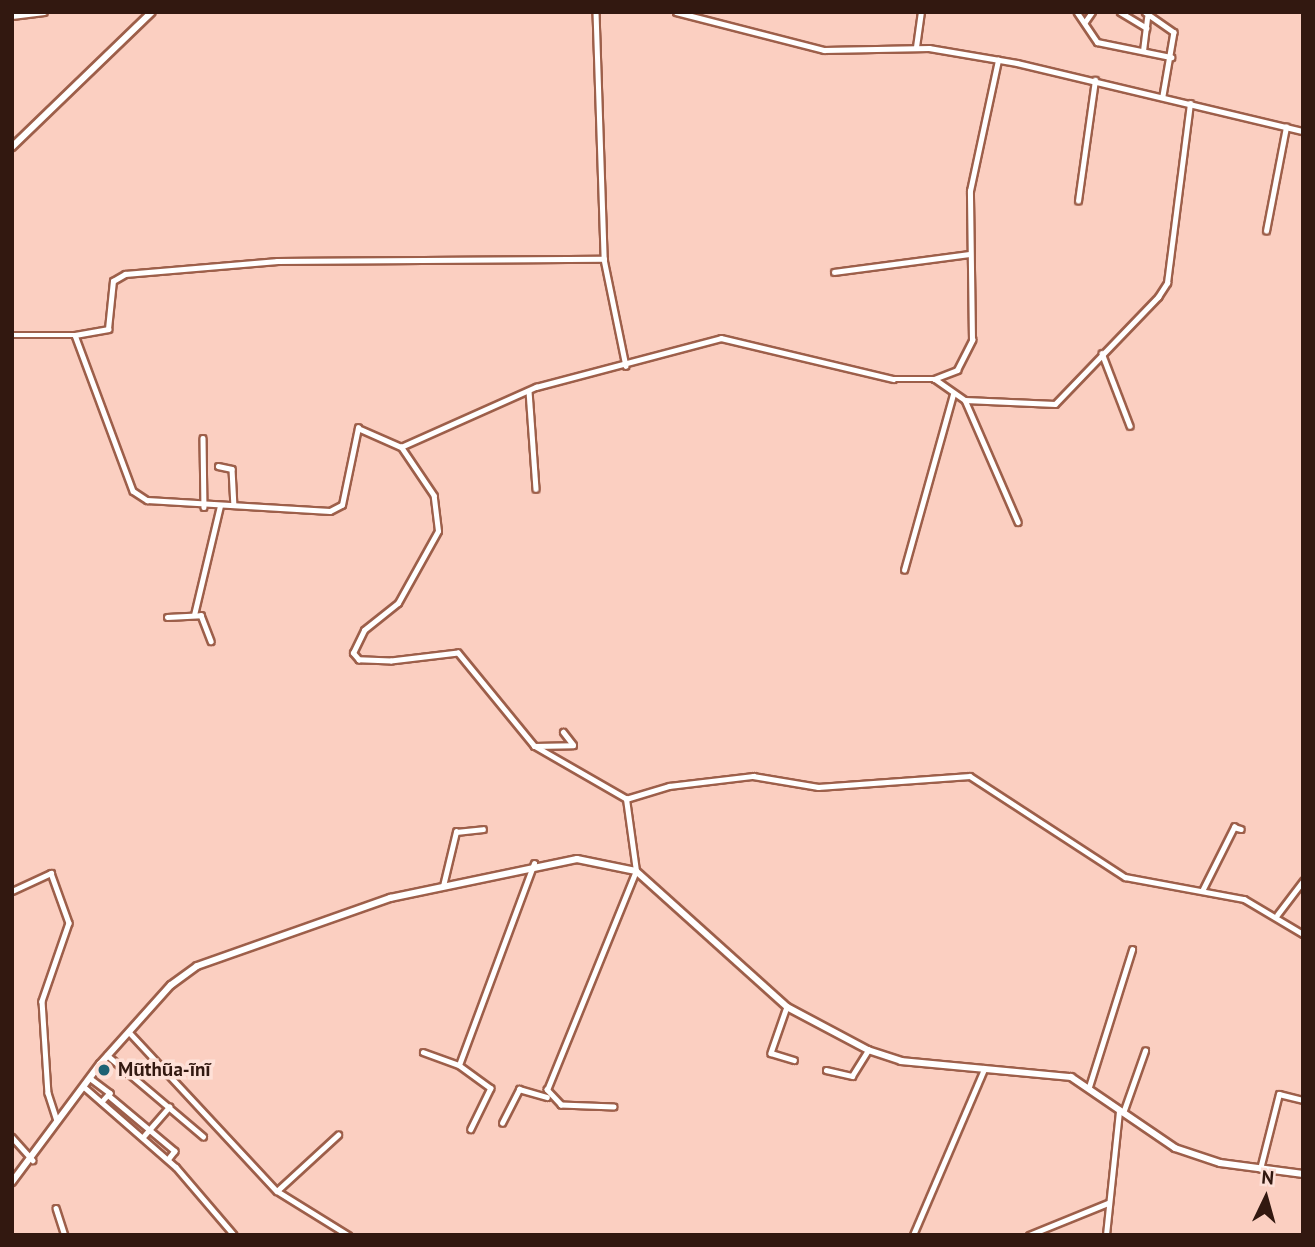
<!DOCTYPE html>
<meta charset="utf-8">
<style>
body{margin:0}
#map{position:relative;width:1315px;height:1247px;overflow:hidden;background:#fbcfc1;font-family:"PT Sans",sans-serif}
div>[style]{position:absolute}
.roads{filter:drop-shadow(2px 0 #9d5f4a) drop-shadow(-2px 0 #9d5f4a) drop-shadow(0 2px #9d5f4a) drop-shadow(0 -2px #9d5f4a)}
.street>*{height:4.5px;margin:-2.25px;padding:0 2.25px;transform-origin:2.25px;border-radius:2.25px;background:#fff}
.secondary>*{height:6px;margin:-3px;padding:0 3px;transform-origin:3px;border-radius:3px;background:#fff}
.dots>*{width:19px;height:19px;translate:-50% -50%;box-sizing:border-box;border:4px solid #fee0d7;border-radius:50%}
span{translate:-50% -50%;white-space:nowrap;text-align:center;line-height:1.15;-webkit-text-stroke:7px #fee0d7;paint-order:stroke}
.poi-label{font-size:19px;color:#321810;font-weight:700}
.left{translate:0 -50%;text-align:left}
.frame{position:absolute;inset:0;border:14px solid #321810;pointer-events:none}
.north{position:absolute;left:1231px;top:1163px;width:70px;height:70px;-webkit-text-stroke:5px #fee0d7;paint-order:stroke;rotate:5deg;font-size:19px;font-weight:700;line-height:28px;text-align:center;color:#321810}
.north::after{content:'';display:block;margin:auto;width:24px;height:32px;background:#321810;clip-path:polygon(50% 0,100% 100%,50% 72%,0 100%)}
</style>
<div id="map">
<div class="roads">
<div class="street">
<div style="left:596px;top:12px;width:247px;rotate:88.1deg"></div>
<div style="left:604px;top:259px;width:109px;rotate:78.4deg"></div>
<div style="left:676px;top:12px;width:153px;rotate:14.4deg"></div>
<div style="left:824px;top:50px;width:105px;rotate:-1.1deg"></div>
<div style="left:929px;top:48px;width:89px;rotate:9.7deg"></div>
<div style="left:1017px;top:63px;width:294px;rotate:13.4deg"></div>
<div style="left:1077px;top:12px;width:36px;rotate:56deg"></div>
<div style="left:1097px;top:42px;width:76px;rotate:11.5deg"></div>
<div style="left:1120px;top:12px;width:31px;rotate:31deg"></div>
<div style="left:1145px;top:12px;width:35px;rotate:35deg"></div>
<div style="left:1174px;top:32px;width:65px;rotate:99.8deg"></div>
<div style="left:12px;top:16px;width:32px;rotate:-7deg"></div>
<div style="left:1085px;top:22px;width:12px;rotate:-55deg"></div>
<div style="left:916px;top:47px;width:35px;rotate:-82deg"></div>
<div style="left:1143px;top:51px;width:34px;rotate:-83deg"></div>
<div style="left:1078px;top:201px;width:122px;rotate:-82deg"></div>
<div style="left:1266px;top:231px;width:106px;rotate:-79.1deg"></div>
<div style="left:834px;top:272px;width:136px;rotate:-7.6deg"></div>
<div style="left:12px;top:335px;width:63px"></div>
<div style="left:75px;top:335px;width:166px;rotate:69.6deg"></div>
<div style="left:133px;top:491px;width:17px;rotate:33deg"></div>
<div style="left:147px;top:500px;width:183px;rotate:3.4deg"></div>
<div style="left:330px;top:511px;width:13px;rotate:-27deg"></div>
<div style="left:342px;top:505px;width:79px;rotate:-78.3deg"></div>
<div style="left:358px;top:428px;width:47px;rotate:23.8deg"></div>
<div style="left:75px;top:335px;width:34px;rotate:-10deg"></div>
<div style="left:108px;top:329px;width:48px;rotate:-84.1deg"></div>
<div style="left:113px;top:281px;width:14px;rotate:-30deg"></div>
<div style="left:125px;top:274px;width:153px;rotate:-4.9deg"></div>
<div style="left:277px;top:261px;width:327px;rotate:-0.4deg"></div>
<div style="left:1102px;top:353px;width:78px;rotate:69deg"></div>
<div style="left:935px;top:379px;width:37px;rotate:35deg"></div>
<div style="left:965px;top:400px;width:90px;rotate:2.5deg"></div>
<div style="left:1055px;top:404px;width:149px;rotate:-46.1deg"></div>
<div style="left:1158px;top:297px;width:17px;rotate:-57deg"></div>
<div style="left:1167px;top:283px;width:181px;rotate:-82.7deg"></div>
<div style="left:529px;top:391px;width:98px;rotate:85.9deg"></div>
<div style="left:965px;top:400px;width:133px;rotate:66.5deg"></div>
<div style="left:203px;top:438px;width:69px;rotate:89.2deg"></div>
<div style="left:218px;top:466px;width:14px;rotate:12deg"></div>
<div style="left:232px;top:469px;width:36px;rotate:87deg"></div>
<div style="left:904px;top:570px;width:182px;rotate:-74.4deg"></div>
<div style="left:194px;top:615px;width:112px;rotate:-76.6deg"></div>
<div style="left:167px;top:617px;width:34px;rotate:-3deg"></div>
<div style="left:201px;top:615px;width:28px;rotate:69deg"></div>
<div style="left:534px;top:746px;width:39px;rotate:-1deg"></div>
<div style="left:573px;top:745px;width:16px;rotate:-128deg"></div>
<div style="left:626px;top:799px;width:45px;rotate:-16.8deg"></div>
<div style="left:669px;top:786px;width:85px;rotate:-6.8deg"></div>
<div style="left:753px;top:776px;width:66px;rotate:9.6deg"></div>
<div style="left:818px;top:787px;width:152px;rotate:-4.1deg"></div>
<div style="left:970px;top:776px;width:185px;rotate:33.1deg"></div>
<div style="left:1125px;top:877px;width:121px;rotate:10.5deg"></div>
<div style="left:1244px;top:899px;width:69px;rotate:30.7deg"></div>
<div style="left:443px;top:886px;width:56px;rotate:-76.5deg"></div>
<div style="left:456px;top:832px;width:27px;rotate:-6deg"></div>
<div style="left:12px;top:891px;width:43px;rotate:-24.8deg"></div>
<div style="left:51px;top:873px;width:53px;rotate:70.2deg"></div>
<div style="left:69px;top:923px;width:83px;rotate:109.1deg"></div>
<div style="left:42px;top:1001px;width:92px;rotate:86.3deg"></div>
<div style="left:48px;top:1093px;width:29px;rotate:72deg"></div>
<div style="left:1202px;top:891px;width:72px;rotate:-63.4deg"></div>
<div style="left:1234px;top:827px;width:7px;rotate:16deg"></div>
<div style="left:1277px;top:915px;width:43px;rotate:-52.6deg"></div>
<div style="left:787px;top:1007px;width:49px;rotate:109.2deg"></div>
<div style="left:771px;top:1053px;width:24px;rotate:17deg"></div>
<div style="left:129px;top:1032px;width:217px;rotate:47.1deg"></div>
<div style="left:277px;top:1191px;width:84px;rotate:31.8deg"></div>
<div style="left:423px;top:1052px;width:38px;rotate:20deg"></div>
<div style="left:459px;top:1065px;width:39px;rotate:36deg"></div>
<div style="left:491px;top:1088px;width:46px;rotate:116deg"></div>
<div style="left:107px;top:1055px;width:126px;rotate:40.2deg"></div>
<div style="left:459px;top:1065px;width:215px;rotate:-69.6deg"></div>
<div style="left:826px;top:1070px;width:27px;rotate:13deg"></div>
<div style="left:852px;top:1076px;width:31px;rotate:-58deg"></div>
<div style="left:90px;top:1078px;width:25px;rotate:37deg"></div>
<div style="left:110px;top:1093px;width:12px;rotate:132deg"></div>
<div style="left:83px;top:1086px;width:123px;rotate:41.1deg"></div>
<div style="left:176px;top:1167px;width:89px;rotate:49.5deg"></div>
<div style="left:1089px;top:1087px;width:144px;rotate:-72.6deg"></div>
<div style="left:108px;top:1095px;width:87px;rotate:39.9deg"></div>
<div style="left:175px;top:1151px;width:11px;rotate:128deg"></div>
<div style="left:614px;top:1107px;width:53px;rotate:-177.8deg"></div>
<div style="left:561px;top:1105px;width:21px;rotate:-133deg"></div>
<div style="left:547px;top:1090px;width:236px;rotate:-67.9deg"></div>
<div style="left:636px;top:871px;width:73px;rotate:-97.9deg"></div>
<div style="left:626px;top:799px;width:106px;rotate:-150.1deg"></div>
<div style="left:534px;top:746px;width:120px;rotate:-129.3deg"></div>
<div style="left:458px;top:653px;width:67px;rotate:173.2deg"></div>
<div style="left:391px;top:661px;width:32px;rotate:-178deg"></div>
<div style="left:359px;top:660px;width:9px;rotate:-131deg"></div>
<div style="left:353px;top:653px;width:25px;rotate:-64deg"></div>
<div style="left:364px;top:630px;width:43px;rotate:-38.5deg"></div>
<div style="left:398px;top:603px;width:82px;rotate:-60.9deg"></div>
<div style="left:438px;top:531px;width:35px;rotate:-97deg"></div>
<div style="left:434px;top:496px;width:59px;rotate:-124deg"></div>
<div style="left:401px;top:447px;width:148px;rotate:-24deg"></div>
<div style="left:536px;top:387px;width:191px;rotate:-14.8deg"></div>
<div style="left:721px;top:338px;width:177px;rotate:13.4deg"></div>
<div style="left:893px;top:379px;width:41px"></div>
<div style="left:934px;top:379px;width:25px;rotate:-21deg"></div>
<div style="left:957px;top:370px;width:34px;rotate:-63deg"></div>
<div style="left:972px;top:340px;width:149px;rotate:-90.8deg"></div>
<div style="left:970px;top:191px;width:134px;rotate:-77.9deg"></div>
<div style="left:1123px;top:1113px;width:66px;rotate:-70.5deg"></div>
<div style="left:502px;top:1123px;width:38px;rotate:-63deg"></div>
<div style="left:519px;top:1089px;width:29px;rotate:16deg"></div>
<div style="left:12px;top:1137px;width:31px;rotate:48deg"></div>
<div style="left:143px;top:1137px;width:40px;rotate:-49deg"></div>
<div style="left:1260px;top:1169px;width:77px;rotate:-75.8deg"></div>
<div style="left:1279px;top:1094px;width:25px;rotate:14deg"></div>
<div style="left:277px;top:1191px;width:83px;rotate:-42.6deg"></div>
<div style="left:56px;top:1208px;width:28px;rotate:72deg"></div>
<div style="left:913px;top:1235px;width:181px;rotate:-66.8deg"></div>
<div style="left:1029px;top:1235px;width:85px;rotate:-22.1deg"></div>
<div style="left:1106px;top:1235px;width:125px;rotate:-84deg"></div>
</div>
<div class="secondary">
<div style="left:12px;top:147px;width:194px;rotate:-44deg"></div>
<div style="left:12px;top:1182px;width:147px;rotate:-53.3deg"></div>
<div style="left:100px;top:1064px;width:106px;rotate:-48.1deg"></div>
<div style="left:171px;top:985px;width:32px;rotate:-36deg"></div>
<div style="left:197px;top:966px;width:205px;rotate:-19.4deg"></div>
<div style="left:390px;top:898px;width:191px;rotate:-11.8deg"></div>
<div style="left:577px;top:859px;width:60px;rotate:11.5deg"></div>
<div style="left:636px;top:871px;width:203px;rotate:42deg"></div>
<div style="left:787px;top:1007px;width:92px;rotate:28deg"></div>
<div style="left:868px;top:1050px;width:35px;rotate:18deg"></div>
<div style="left:901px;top:1061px;width:171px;rotate:5.4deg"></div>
<div style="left:1071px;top:1077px;width:126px;rotate:34.3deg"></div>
<div style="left:1175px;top:1148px;width:47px;rotate:18.4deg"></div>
<div style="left:1220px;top:1163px;width:84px;rotate:7.5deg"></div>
</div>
</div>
<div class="dots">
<div style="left:104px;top:1070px;background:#1d6274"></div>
</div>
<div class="poi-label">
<span class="left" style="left:118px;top:1070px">Mũthũa-ĩnĩ</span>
</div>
<div class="frame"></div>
<div class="north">N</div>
</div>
